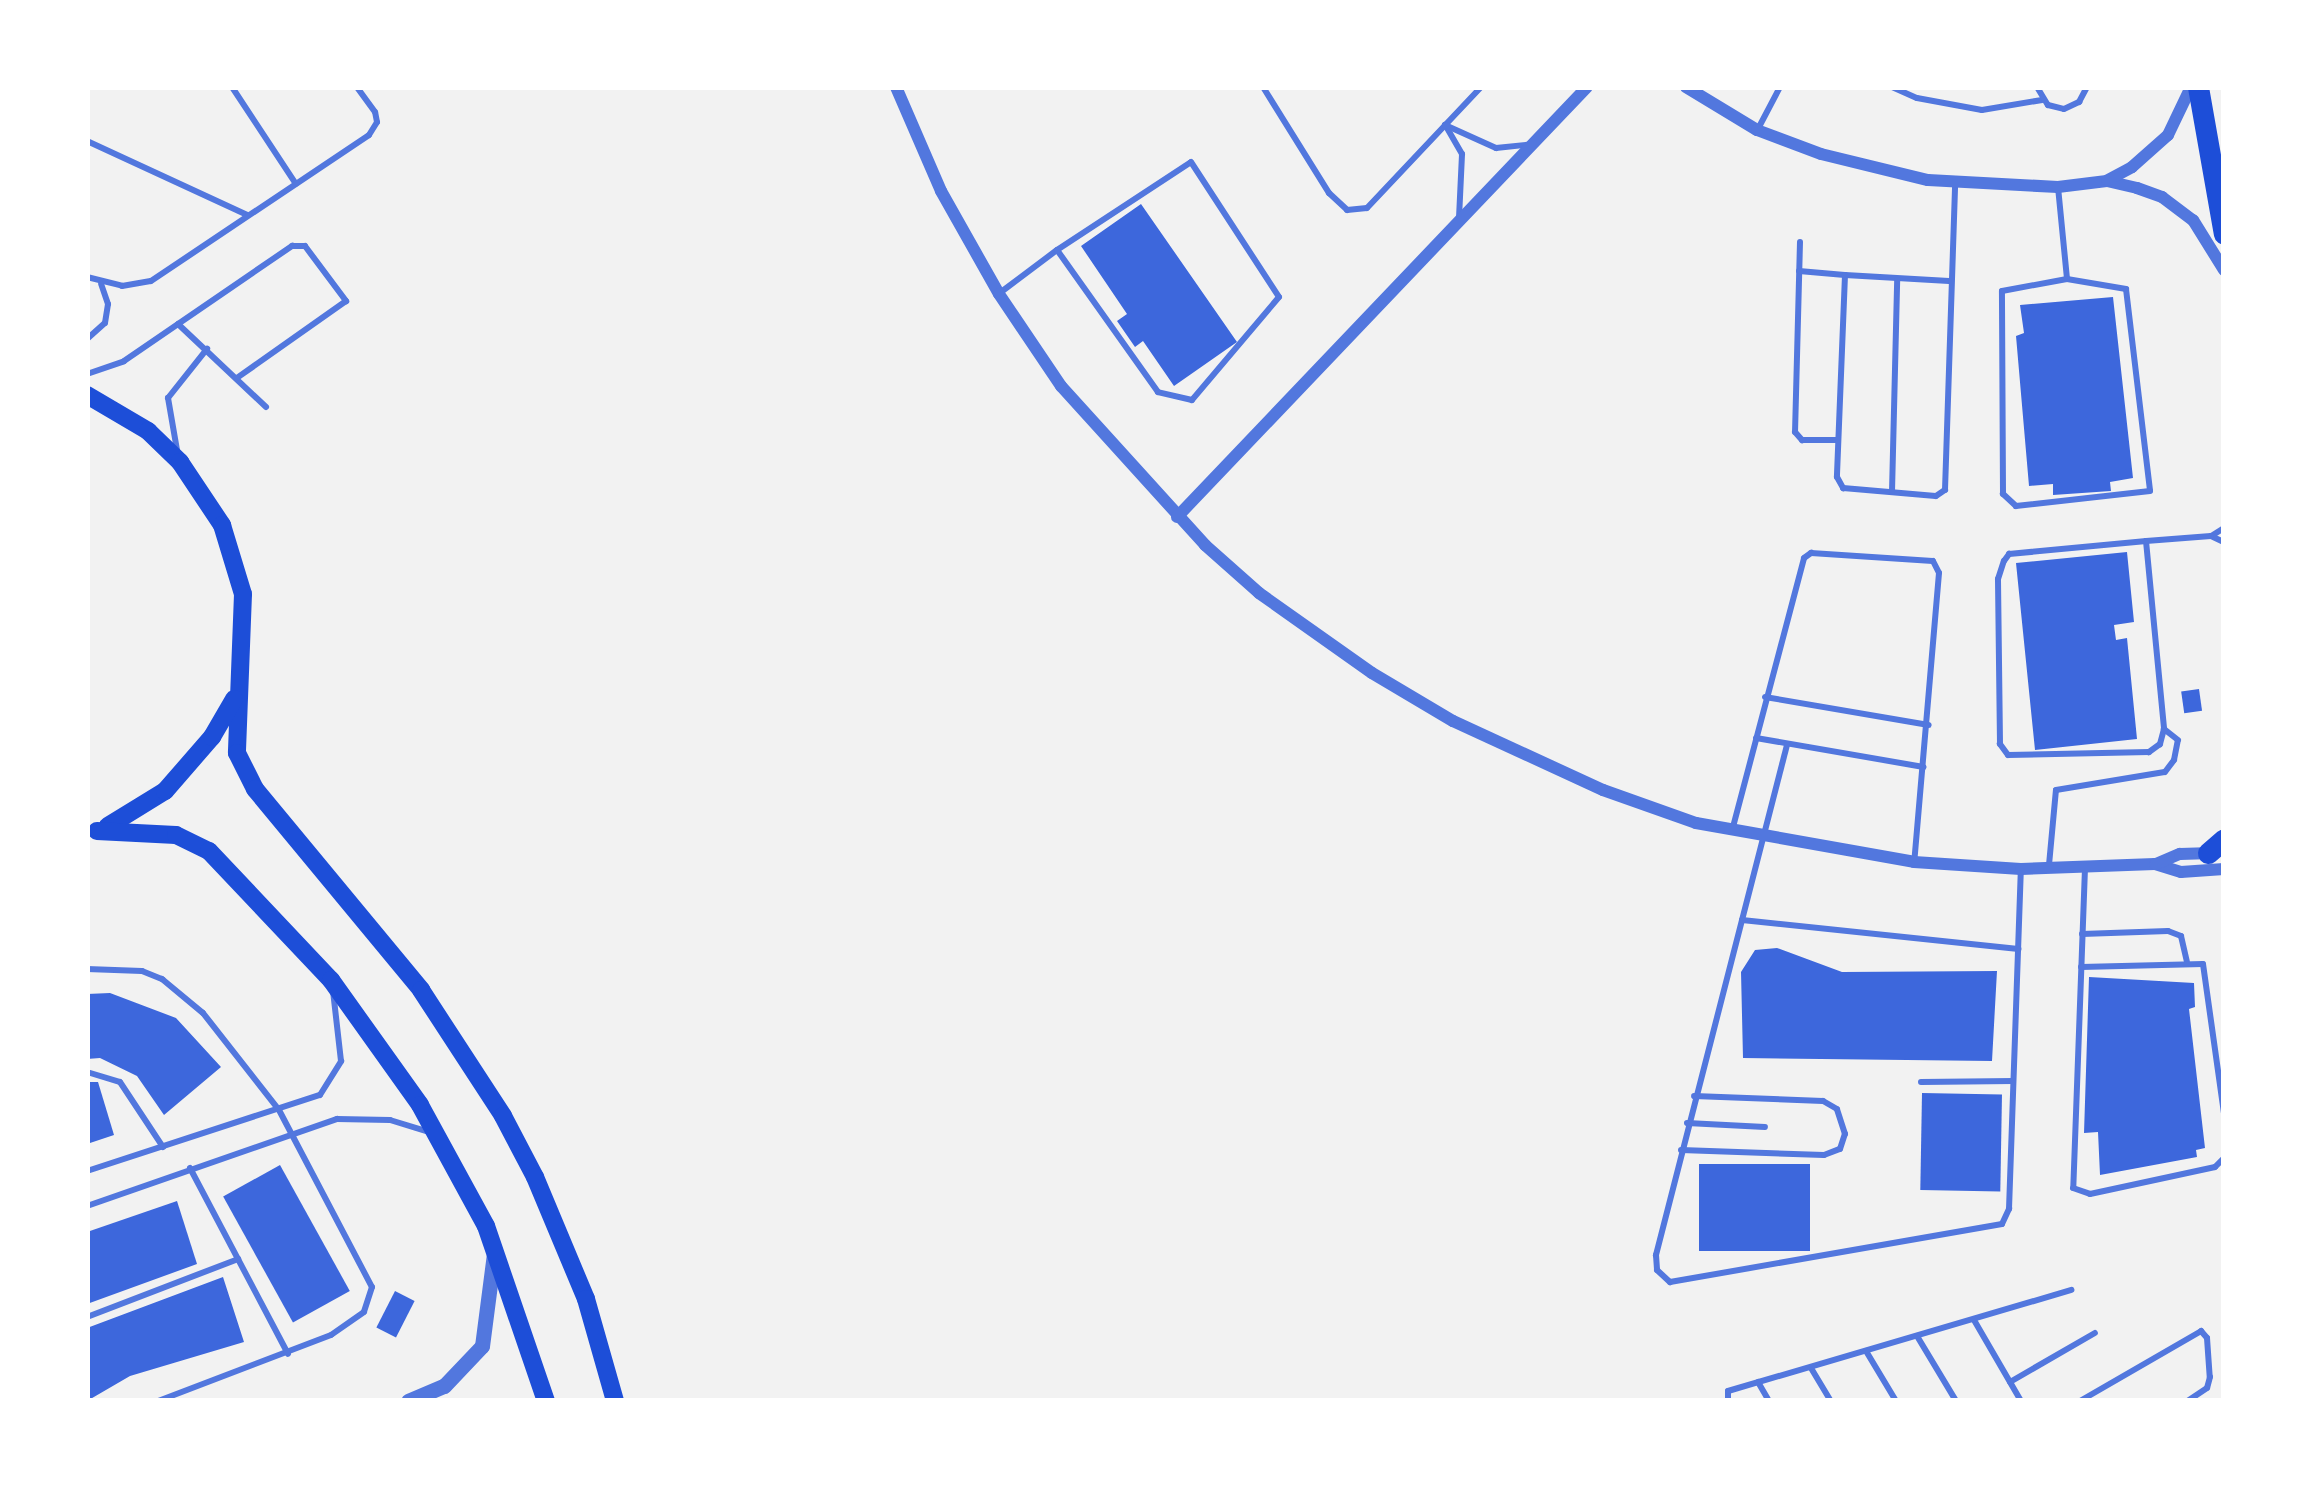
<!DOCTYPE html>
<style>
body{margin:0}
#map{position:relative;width:2311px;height:1488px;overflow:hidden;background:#f2f2f2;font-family:"Exo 2",sans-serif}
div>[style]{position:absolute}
.building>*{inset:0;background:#3d67dc;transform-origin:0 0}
.service>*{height:6px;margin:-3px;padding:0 3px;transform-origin:3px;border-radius:3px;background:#5277de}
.minor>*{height:12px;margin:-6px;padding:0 6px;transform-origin:6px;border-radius:6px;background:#5277de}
.tertiary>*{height:15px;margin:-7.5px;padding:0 7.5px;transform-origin:7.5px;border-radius:7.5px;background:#5277de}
.secondary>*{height:18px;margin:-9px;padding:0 9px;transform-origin:9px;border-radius:9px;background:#1d4ed8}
.primary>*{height:21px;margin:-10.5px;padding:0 10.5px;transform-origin:10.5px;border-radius:10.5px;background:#1d4ed8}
span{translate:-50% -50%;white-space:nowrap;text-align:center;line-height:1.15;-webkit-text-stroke:9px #fff;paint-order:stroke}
.frame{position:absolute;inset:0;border:90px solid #fff;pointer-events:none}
</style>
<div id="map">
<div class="building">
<div style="clip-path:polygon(1141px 204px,1237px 342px,1174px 386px,1143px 341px,1135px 347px,1117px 321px,1127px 314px,1081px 246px)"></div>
<div style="clip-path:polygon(2113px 297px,2133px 478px,2110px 482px,2111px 491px,2053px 495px,2053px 484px,2029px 486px,2016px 336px,2024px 333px,2020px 305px)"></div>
<div style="clip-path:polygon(2127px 552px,2134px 622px,2114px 625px,2116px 640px,2127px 638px,2137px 739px,2035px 750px,2016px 563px)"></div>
<div style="left:2199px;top:689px;width:22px;height:18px;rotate:82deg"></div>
<div style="clip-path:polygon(1777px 948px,1842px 972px,1997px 971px,1992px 1061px,1743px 1058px,1741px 972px,1755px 950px)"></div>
<div style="clip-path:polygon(2089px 977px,2194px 983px,2195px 1007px,2189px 1009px,2205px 1148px,2196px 1150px,2197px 1157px,2100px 1175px,2098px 1132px,2084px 1133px)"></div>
<div style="clip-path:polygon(110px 993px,176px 1018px,221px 1067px,164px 1115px,137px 1076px,100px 1058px,87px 1059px,87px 994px)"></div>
<div style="clip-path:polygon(87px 1082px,98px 1082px,114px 1135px,87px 1144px)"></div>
<div style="left:1922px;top:1093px;width:80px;height:97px;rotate:1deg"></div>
<div style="left:1699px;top:1164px;width:111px;height:87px"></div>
<div style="left:280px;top:1165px;width:144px;height:65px;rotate:61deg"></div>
<div style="clip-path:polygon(177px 1201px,197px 1264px,87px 1304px,87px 1232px)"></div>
<div style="clip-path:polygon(223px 1277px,244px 1342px,130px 1376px,87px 1401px,87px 1328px)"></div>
<div style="left:395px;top:1291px;width:22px;height:41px;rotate:27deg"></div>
</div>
<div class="service">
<div style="left:232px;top:87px;width:116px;rotate:56.6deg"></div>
<div style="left:1263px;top:87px;width:125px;rotate:58.1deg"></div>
<div style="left:1329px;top:193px;width:25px;rotate:43deg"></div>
<div style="left:1347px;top:210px;width:20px;rotate:-6deg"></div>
<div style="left:1367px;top:208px;width:166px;rotate:-46.7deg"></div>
<div style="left:1892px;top:87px;width:27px;rotate:24deg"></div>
<div style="left:1917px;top:98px;width:66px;rotate:10.5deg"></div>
<div style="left:1982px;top:110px;width:61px;rotate:-9.5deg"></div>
<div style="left:2037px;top:87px;width:21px;rotate:59deg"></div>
<div style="left:2048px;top:105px;width:16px;rotate:14deg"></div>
<div style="left:2064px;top:109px;width:17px;rotate:-25deg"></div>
<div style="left:2079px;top:102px;width:17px;rotate:-62deg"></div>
<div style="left:1759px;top:127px;width:45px;rotate:-62.3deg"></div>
<div style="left:87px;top:141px;width:176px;rotate:24.8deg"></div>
<div style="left:2058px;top:187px;width:92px;rotate:84.4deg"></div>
<div style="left:1459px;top:218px;width:64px;rotate:-87.3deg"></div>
<div style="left:1462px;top:154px;width:34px;rotate:-120deg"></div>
<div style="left:1445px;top:125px;width:56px;rotate:24.3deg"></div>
<div style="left:1496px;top:148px;width:30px;rotate:-6deg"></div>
<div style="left:1800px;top:242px;width:190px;rotate:91.5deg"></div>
<div style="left:1795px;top:432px;width:11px;rotate:49deg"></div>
<div style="left:1802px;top:440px;width:36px"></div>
<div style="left:1799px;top:271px;width:46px;rotate:5deg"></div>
<div style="left:87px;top:277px;width:36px;rotate:14deg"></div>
<div style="left:122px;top:286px;width:29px;rotate:-10deg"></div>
<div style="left:151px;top:281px;width:262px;rotate:-33.8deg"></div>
<div style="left:369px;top:135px;width:15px;rotate:-58deg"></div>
<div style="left:377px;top:122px;width:10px;rotate:-101deg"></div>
<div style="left:375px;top:112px;width:31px;rotate:-126deg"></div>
<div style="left:2067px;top:279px;width:60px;rotate:9.6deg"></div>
<div style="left:2126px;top:289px;width:203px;rotate:83.2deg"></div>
<div style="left:2150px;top:491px;width:135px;rotate:173.6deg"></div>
<div style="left:2016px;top:506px;width:18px;rotate:-137deg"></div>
<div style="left:2003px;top:494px;width:203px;rotate:-90.3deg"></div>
<div style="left:2002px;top:291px;width:66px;rotate:-10.5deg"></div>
<div style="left:1949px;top:281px;width:104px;rotate:-176.7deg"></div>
<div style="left:1845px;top:275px;width:202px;rotate:92.3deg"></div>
<div style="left:1837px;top:477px;width:13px;rotate:61deg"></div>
<div style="left:1843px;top:488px;width:93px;rotate:4.9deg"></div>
<div style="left:1936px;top:496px;width:11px;rotate:-34deg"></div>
<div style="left:1945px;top:490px;width:305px;rotate:-88.1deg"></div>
<div style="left:1001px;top:292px;width:70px;rotate:-36.9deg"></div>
<div style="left:1057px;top:250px;width:160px;rotate:-33.3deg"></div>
<div style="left:1191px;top:162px;width:161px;rotate:56.9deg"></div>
<div style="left:1279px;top:297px;width:135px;rotate:130.2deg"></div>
<div style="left:1192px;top:400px;width:35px;rotate:-167deg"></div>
<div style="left:1158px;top:392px;width:174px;rotate:-125.4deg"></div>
<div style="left:178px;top:324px;width:121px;rotate:43.3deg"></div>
<div style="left:87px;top:339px;width:24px;rotate:-42deg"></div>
<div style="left:105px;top:323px;width:19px;rotate:-81deg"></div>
<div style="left:108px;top:304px;width:21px;rotate:-109deg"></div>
<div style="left:87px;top:374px;width:39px;rotate:-19deg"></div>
<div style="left:124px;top:361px;width:204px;rotate:-34.4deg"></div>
<div style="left:292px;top:246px;width:13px"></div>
<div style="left:305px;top:246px;width:69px;rotate:53.3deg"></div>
<div style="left:346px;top:301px;width:133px;rotate:144.8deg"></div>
<div style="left:177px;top:450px;width:53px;rotate:-99.8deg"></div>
<div style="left:168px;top:398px;width:63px;rotate:-51.5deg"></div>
<div style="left:1892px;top:492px;width:212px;rotate:-88.6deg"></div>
<div style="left:2224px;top:528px;width:15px;rotate:148deg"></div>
<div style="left:2211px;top:536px;width:14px;rotate:25deg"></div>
<div style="left:2146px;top:541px;width:189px;rotate:84.5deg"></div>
<div style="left:2164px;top:729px;width:16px;rotate:105deg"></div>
<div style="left:2160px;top:744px;width:14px;rotate:144deg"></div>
<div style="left:2149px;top:752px;width:141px;rotate:178.8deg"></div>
<div style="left:2008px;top:755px;width:14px;rotate:-126deg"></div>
<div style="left:2000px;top:744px;width:165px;rotate:-90.7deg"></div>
<div style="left:1998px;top:579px;width:19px;rotate:-72deg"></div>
<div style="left:2004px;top:561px;width:9px;rotate:-54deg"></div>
<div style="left:2009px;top:554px;width:138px;rotate:-5.4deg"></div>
<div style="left:2146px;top:541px;width:65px;rotate:-4.4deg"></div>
<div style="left:1765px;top:697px;width:166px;rotate:9.7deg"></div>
<div style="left:1756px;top:738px;width:170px;rotate:9.8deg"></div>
<div style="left:1787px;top:745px;width:527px;rotate:104.41deg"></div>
<div style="left:1656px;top:1255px;width:15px;rotate:86deg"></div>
<div style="left:1657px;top:1270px;width:18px;rotate:43deg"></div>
<div style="left:1670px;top:1282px;width:337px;rotate:-9.9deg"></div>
<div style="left:2002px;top:1224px;width:17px;rotate:-65deg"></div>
<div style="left:2009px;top:1209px;width:340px;rotate:-88deg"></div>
<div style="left:1733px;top:827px;width:278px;rotate:-75.2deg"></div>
<div style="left:1804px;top:558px;width:9px;rotate:-36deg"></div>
<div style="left:1811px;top:553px;width:122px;rotate:3.8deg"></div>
<div style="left:1933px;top:561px;width:13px;rotate:63deg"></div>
<div style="left:1939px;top:573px;width:290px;rotate:94.9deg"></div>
<div style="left:2049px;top:865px;width:75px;rotate:-84.7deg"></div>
<div style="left:2056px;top:790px;width:110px;rotate:-9.4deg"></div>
<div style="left:2165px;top:772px;width:15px;rotate:-53deg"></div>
<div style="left:2174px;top:760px;width:20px;rotate:-79deg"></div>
<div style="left:2178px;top:740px;width:18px;rotate:-142deg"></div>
<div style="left:2085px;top:868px;width:320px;rotate:92.1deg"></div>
<div style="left:2073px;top:1188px;width:18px;rotate:19deg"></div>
<div style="left:2090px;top:1194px;width:128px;rotate:-12.2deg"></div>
<div style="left:2215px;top:1167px;width:13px;rotate:-45deg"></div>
<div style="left:1742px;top:920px;width:278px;rotate:6deg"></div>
<div style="left:2082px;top:934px;width:86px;rotate:-2deg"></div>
<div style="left:2168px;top:931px;width:14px;rotate:21deg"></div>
<div style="left:2181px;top:936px;width:26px;rotate:77deg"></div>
<div style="left:2081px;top:967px;width:122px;rotate:-1.4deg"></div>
<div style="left:2203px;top:964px;width:150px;rotate:82deg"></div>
<div style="left:87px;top:969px;width:55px;rotate:2.1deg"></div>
<div style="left:142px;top:971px;width:22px;rotate:22deg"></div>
<div style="left:162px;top:979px;width:53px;rotate:39.7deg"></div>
<div style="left:203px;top:1013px;width:123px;rotate:51.9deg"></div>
<div style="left:279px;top:1110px;width:200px;rotate:62.3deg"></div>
<div style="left:372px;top:1287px;width:26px;rotate:108deg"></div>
<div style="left:364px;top:1312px;width:40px;rotate:145.1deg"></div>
<div style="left:331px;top:1335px;width:185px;rotate:159.1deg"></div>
<div style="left:87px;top:1072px;width:34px;rotate:17deg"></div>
<div style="left:120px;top:1082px;width:78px;rotate:56.5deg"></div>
<div style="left:1921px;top:1082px;width:92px;rotate:-0.6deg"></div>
<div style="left:1687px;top:1123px;width:78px;rotate:2.9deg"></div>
<div style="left:1681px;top:1150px;width:143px;rotate:2deg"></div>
<div style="left:1824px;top:1155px;width:17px;rotate:-21deg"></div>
<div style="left:1840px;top:1149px;width:16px;rotate:-72deg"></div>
<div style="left:1845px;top:1134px;width:26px;rotate:-108deg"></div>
<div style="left:1837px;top:1109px;width:16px;rotate:-150deg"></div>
<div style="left:1823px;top:1101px;width:129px;rotate:-177.8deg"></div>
<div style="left:190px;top:1168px;width:210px;rotate:62.2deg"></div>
<div style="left:87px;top:1171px;width:245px;rotate:-18.1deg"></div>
<div style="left:320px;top:1095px;width:40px;rotate:-58deg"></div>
<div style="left:341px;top:1061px;width:70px;rotate:-96.5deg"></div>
<div style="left:87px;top:1206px;width:265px;rotate:-19.2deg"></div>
<div style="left:337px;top:1119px;width:53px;rotate:1.1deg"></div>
<div style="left:390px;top:1120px;width:38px;rotate:17deg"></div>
<div style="left:87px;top:1317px;width:162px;rotate:-21deg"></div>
<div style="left:1974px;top:1320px;width:94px;rotate:59.9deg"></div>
<div style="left:1917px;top:1336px;width:76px;rotate:59deg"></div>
<div style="left:1866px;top:1351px;width:58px;rotate:59deg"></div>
<div style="left:1811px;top:1368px;width:39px;rotate:59deg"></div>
<div style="left:1758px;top:1382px;width:22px;rotate:60deg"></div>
<div style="left:2010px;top:1382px;width:98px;rotate:-30deg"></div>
<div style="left:1728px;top:1401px;width:10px;rotate:-90deg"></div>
<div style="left:1728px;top:1391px;width:358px;rotate:-16.4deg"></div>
<div style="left:2080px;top:1401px;width:140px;rotate:-30deg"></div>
<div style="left:2201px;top:1331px;width:9px;rotate:49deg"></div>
<div style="left:2207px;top:1338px;width:39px;rotate:86deg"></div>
<div style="left:2210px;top:1377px;width:11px;rotate:105deg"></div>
<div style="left:2207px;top:1388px;width:23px;rotate:146deg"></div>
</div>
<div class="minor">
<div style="left:896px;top:87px;width:113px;rotate:66.6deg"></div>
<div style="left:941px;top:191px;width:118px;rotate:60.6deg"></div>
<div style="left:999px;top:294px;width:111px;rotate:56deg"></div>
<div style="left:1061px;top:386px;width:215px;rotate:47.8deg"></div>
<div style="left:1205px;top:545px;width:72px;rotate:41.6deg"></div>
<div style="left:1259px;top:593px;width:138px;rotate:35.3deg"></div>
<div style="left:1372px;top:673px;width:94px;rotate:30.7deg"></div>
<div style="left:1453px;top:721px;width:165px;rotate:24.7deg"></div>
<div style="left:1603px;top:790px;width:99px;rotate:19.5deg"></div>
<div style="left:1696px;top:823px;width:221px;rotate:10.1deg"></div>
<div style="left:1914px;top:862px;width:107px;rotate:3.7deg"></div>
<div style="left:2021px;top:869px;width:134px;rotate:-2.1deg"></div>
<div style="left:2155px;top:864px;width:27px;rotate:17deg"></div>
<div style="left:2181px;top:872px;width:43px;rotate:-4deg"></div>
<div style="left:1686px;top:87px;width:83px;rotate:31.2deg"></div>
<div style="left:1757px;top:130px;width:68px;rotate:20.6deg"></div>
<div style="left:1821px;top:154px;width:110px;rotate:13.7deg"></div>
<div style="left:1928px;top:180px;width:130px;rotate:3.1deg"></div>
<div style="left:2058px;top:187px;width:49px;rotate:-7deg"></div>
<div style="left:2107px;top:181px;width:31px;rotate:13deg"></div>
<div style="left:2137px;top:188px;width:27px;rotate:20deg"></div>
<div style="left:2162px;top:197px;width:39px;rotate:37deg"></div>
<div style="left:2193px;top:220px;width:59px;rotate:58.2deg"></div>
<div style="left:2108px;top:180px;width:27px;rotate:-28deg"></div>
<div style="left:2132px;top:167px;width:48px;rotate:-41.6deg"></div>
<div style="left:2168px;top:135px;width:53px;rotate:-64.4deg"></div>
<div style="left:1177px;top:517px;width:594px;rotate:-46.36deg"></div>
<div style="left:2156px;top:864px;width:26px;rotate:-23deg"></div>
<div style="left:2180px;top:854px;width:32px;rotate:-2deg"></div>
</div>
<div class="tertiary">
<div style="left:408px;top:1401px;width:39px;rotate:-23deg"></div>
<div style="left:444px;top:1386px;width:55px;rotate:-46.5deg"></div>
<div style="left:482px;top:1346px;width:94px;rotate:-82.6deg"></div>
</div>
<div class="secondary">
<div style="left:87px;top:395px;width:71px;rotate:30.5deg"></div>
<div style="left:148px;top:431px;width:45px;rotate:44.1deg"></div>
<div style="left:180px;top:462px;width:76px;rotate:56.3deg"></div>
<div style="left:222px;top:525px;width:72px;rotate:73.1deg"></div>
<div style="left:243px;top:594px;width:159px;rotate:92.2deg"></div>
<div style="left:237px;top:753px;width:40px;rotate:63.4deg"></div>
<div style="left:255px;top:789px;width:261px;rotate:50.4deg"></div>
<div style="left:421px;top:990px;width:150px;rotate:56.9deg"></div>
<div style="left:503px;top:1116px;width:69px;rotate:62.3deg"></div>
<div style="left:535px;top:1177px;width:132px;rotate:67.3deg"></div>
<div style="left:586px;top:1299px;width:106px;rotate:74.1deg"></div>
<div style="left:108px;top:826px;width:67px;rotate:-31.6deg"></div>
<div style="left:165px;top:791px;width:72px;rotate:-49deg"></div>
<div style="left:212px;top:737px;width:44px;rotate:-59.9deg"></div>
<div style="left:97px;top:831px;width:79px;rotate:2.9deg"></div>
<div style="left:176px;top:835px;width:37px;rotate:26deg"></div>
<div style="left:209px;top:851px;width:178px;rotate:46.6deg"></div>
<div style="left:331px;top:980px;width:153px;rotate:54.5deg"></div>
<div style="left:420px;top:1105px;width:138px;rotate:61.4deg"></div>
<div style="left:486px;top:1226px;width:185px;rotate:71.1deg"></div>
</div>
<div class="primary">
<div style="left:2198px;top:87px;width:149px;rotate:80deg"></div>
<div style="left:2208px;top:853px;width:21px;rotate:-41deg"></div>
</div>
<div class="frame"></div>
</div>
